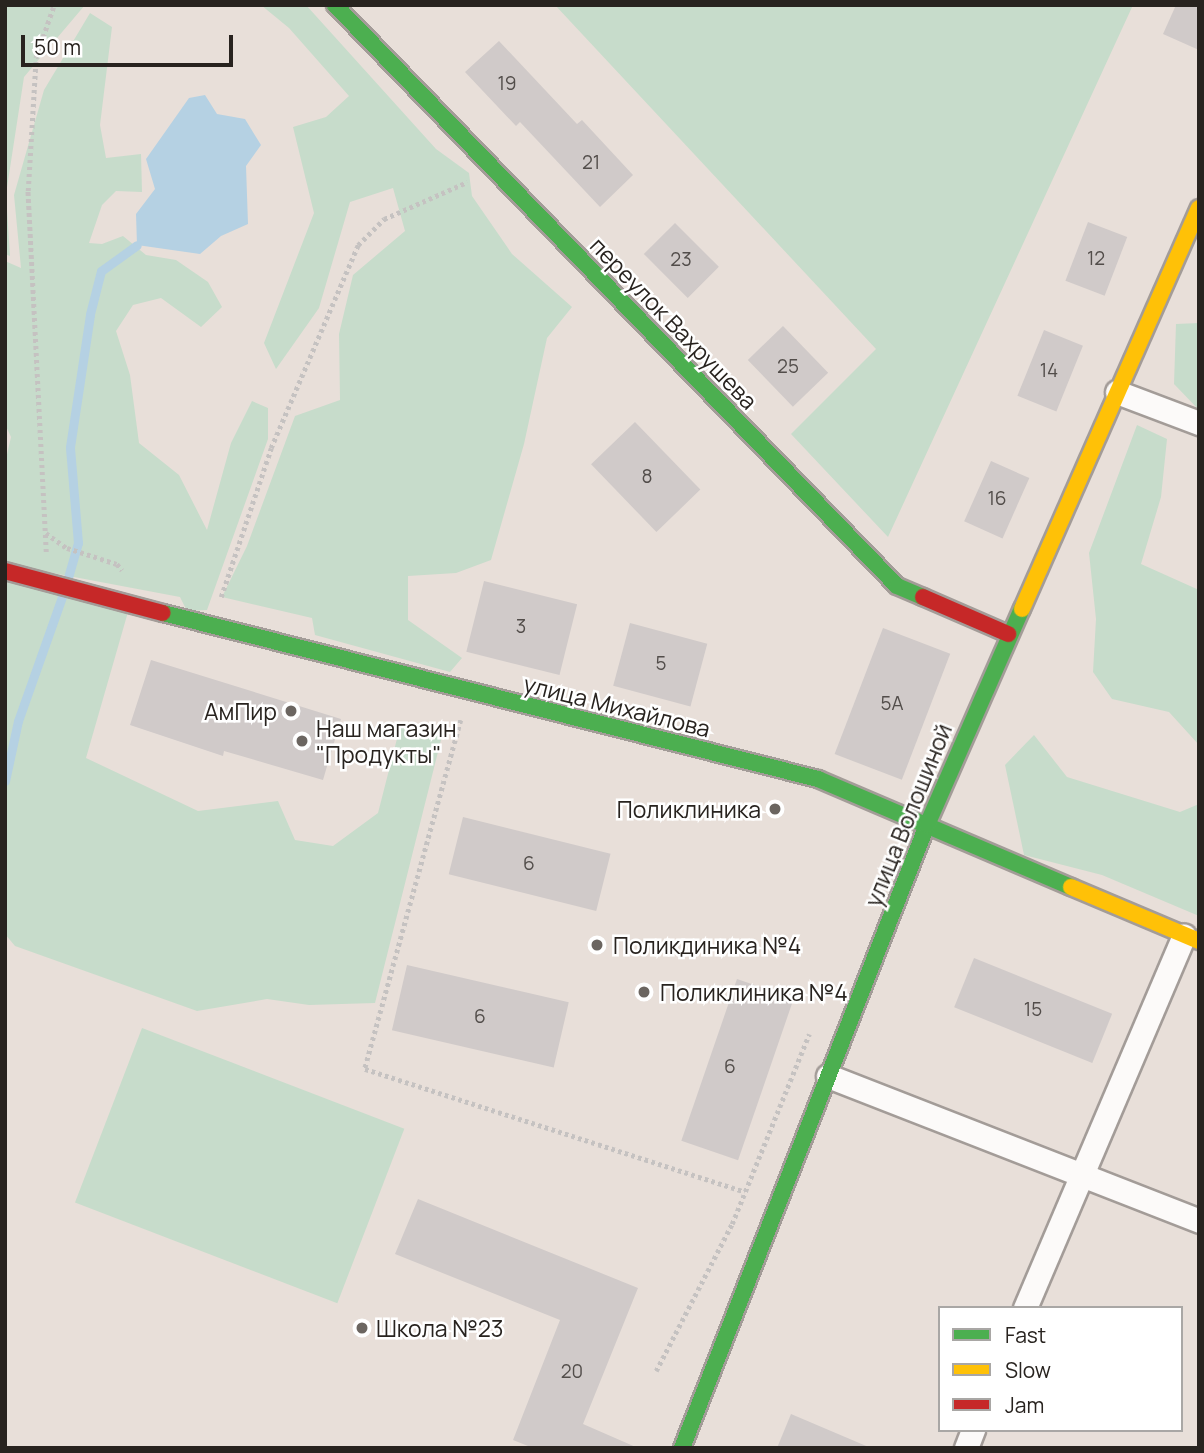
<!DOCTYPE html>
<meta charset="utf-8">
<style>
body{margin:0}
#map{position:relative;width:1204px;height:1453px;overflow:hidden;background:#e8dfd9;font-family:Manrope,sans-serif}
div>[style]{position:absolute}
.green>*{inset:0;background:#c7dccb;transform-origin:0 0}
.water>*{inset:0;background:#b5d1e3}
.stream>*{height:9px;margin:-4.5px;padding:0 4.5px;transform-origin:4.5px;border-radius:4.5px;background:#b5d1e3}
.building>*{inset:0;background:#d0cac9;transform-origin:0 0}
.path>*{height:4.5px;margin-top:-2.25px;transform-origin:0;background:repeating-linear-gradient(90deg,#c5c2c1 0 3.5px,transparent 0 7px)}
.roads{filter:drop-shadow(2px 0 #a39c98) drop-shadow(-2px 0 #a39c98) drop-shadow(0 2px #a39c98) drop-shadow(0 -2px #a39c98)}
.street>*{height:23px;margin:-11.5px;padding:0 11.5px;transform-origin:11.5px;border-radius:11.5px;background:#fcfaf9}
.fast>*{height:16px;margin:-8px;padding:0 8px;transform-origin:8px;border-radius:8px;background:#4caf50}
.slow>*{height:16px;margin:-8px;padding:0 8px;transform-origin:8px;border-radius:8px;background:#ffc107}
.jam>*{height:16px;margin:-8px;padding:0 8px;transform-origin:8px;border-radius:8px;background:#c62828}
.dots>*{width:19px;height:19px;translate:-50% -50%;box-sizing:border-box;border:4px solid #fff;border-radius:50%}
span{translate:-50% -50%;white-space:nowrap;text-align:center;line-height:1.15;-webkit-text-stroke:5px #fff;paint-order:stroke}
.number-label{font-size:19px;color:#524d4a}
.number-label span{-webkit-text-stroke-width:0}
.street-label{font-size:23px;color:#28231f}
.poi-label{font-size:23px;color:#28231f}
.right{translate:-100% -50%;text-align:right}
.left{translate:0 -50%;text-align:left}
.frame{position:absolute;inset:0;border:7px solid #28231f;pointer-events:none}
.legend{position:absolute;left:938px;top:1306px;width:245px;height:126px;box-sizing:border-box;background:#fff;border:2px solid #a9a7a5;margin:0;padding:9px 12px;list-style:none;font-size:21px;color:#28231f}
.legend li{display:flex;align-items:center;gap:14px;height:35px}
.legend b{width:35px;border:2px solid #a9a7a5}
.scale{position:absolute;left:21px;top:35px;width:212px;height:32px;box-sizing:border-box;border:4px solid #28231f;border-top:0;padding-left:9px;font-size:21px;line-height:24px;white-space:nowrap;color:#28231f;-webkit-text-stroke:5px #fff;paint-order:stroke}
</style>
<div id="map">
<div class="green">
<div style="clip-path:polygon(5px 5px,85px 5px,24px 77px,6px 194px,10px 256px,5px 254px)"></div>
<div style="clip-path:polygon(261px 5px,306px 5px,436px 149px,469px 173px,472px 196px,512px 254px,572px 307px,547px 338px,524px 444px,491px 560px,456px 573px,408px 576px,408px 620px,462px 658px,450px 672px,315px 635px,312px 618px,222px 597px,247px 546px,295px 416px,340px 400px,339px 334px,353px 275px,405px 231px,393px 188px,350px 202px,319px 308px,276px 369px,264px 343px,314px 213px,293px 127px,326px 117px,349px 96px,289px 28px)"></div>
<div style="clip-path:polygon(555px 5px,1133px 5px,888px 537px,791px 434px,876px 349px)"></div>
<div style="clip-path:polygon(90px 13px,112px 27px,100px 125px,106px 158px,141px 154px,142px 192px,116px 191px,102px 205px,89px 243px,102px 244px,123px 236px,146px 255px,176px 260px,208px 282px,222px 307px,201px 327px,161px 298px,133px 305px,116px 331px,130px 375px,139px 443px,179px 475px,207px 530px,231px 443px,252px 401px,268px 408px,268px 439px,207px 610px,187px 611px,180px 597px,5px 564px,5px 463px,11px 437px,5px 424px,5px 261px,21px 268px,14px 195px,44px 90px)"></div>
<div style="clip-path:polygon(1199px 323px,1199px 410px,1174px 384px,1176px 324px)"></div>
<div style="clip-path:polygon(1137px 425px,1167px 439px,1161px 497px,1141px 564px,1199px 590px,1199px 745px,1169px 712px,1112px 699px,1093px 672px,1096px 619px,1089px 553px)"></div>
<div style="clip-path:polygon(5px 580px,128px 612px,86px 758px,198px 811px,278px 801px,295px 840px,333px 846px,378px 813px,401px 723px,443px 732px,375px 1003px,309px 1005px,267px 999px,197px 1011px,15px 946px,5px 934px)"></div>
<div style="clip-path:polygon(1034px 735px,1067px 777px,1180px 812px,1199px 804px,1199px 916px,1102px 875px,1024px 855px,1005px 765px)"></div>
<div style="left:142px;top:1028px;width:281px;height:187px;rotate:21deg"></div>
</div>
<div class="water">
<div style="clip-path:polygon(205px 95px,217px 114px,245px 119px,261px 145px,246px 166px,248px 224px,221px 236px,200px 254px,137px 245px,136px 214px,155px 189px,146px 159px,189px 98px)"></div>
</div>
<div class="stream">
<div style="left:67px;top:581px;width:40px;rotate:-74deg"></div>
<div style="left:78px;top:543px;width:96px;rotate:-94.8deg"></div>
<div style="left:70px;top:447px;width:134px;rotate:-81.4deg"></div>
<div style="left:90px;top:314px;width:44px;rotate:-75.7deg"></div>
<div style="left:101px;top:271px;width:44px;rotate:-35.8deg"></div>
<div style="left:5px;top:781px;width:61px;rotate:-77.8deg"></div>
<div style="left:18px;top:721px;width:135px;rotate:-70.5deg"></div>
</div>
<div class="building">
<div style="clip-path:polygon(1176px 5px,1199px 5px,1199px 50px,1163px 34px)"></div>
<div style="clip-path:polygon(499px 41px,577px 124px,582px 120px,633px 175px,600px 207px,520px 122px,516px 126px,465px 72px)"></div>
<div style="left:1088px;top:222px;width:42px;height:63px;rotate:21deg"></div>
<div style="left:675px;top:223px;width:62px;height:44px;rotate:45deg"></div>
<div style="left:783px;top:326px;width:65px;height:49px;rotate:46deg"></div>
<div style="left:1044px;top:330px;width:42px;height:71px;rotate:22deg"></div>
<div style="left:635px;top:422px;width:94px;height:61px;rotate:46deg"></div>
<div style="left:991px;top:461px;width:42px;height:66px;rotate:24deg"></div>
<div style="left:484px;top:581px;width:96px;height:73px;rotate:14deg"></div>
<div style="left:630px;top:623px;width:80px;height:65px;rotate:15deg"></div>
<div style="left:883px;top:628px;width:72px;height:135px;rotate:21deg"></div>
<div style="clip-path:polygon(151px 660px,341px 719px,323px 780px,224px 751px,223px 756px,130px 725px)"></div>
<div style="left:463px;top:817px;width:152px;height:59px;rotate:14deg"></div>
<div style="left:974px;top:958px;width:149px;height:53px;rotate:22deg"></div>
<div style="left:407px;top:965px;width:166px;height:67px;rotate:13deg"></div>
<div style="left:737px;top:979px;width:60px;height:171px;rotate:19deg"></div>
<div style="clip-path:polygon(418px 1199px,638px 1288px,583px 1424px,638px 1448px,533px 1448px,513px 1440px,560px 1320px,395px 1254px)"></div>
<div style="clip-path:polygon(791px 1414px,871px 1448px,777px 1448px)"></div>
</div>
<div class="path">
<div style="left:46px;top:533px;width:26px;rotate:36deg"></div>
<div style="left:67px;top:548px;width:52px;rotate:17.7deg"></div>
<div style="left:117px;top:564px;width:8px;rotate:50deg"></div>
<div style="left:46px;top:552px;width:361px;rotate:-92.9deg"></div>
<div style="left:28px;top:191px;width:134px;rotate:-86.6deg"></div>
<div style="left:36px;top:57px;width:55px;rotate:-70.9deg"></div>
<div style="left:221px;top:597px;width:157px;rotate:-71.4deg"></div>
<div style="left:271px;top:448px;width:221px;rotate:-66.8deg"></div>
<div style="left:358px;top:245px;width:37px;rotate:-45deg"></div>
<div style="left:384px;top:219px;width:91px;rotate:-24deg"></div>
<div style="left:461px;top:720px;width:362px;rotate:105.4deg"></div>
<div style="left:365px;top:1069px;width:399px;rotate:17.9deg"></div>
<div style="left:656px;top:1371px;width:165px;rotate:-62.7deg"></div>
<div style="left:732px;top:1224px;width:205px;rotate:-67.9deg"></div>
</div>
<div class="roads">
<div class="street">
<div style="left:1117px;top:392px;width:88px;rotate:20.7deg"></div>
<div style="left:828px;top:1076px;width:398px;rotate:21.3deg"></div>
<div style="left:1025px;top:1308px;width:405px;rotate:-66.9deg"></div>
<div style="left:966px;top:1448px;width:19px;rotate:-69deg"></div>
</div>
<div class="fast">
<div style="left:335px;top:5px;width:808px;rotate:45.95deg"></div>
<div style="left:897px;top:586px;width:28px;rotate:23deg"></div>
<div style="left:163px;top:613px;width:676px;rotate:14.22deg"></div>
<div style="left:818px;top:779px;width:275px;rotate:23.1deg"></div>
<div style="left:682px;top:1448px;width:669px;rotate:-68.53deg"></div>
<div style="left:927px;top:825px;width:236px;rotate:-66.3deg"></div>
</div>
<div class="slow">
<div style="left:1022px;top:609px;width:438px;rotate:-66.2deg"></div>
<div style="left:1071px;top:887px;width:139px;rotate:22.9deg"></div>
</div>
<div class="jam">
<div style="left:5px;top:571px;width:163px;rotate:14.9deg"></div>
<div style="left:923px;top:597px;width:93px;rotate:23.5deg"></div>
</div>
</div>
<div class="dots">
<div style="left:291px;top:711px;background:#6b6560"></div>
<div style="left:302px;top:741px;background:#6b6560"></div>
<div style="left:775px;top:809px;background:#6b6560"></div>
<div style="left:597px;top:945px;background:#6b6560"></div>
<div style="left:644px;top:992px;background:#6b6560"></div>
<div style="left:362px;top:1328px;background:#6b6560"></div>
</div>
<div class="number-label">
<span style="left:507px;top:84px">19</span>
<span style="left:591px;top:163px">21</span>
<span style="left:1096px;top:259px">12</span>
<span style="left:681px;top:260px">23</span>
<span style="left:788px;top:367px">25</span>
<span style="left:1049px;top:371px">14</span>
<span style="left:647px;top:477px">8</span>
<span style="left:997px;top:499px">16</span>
<span style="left:521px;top:627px">3</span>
<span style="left:661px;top:664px">5</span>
<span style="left:892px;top:704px">5А</span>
<span style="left:529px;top:864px">6</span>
<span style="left:1033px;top:1010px">15</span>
<span style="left:480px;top:1017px">6</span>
<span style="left:730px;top:1067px">6</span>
<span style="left:572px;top:1372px">20</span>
</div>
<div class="street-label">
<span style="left:674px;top:323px;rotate:46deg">переулок Вахрушева</span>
<span style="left:617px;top:706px;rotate:14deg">улица Михайлова</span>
<span style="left:908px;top:815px;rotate:-68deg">улица Волошиной</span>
</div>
<div class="poi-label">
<span class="right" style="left:277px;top:711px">АмПир</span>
<span class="left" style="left:316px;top:741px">Наш магазин<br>"Продукты"</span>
<span class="right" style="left:761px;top:809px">Поликлиника</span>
<span class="left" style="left:613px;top:945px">Поликдиника №4</span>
<span class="left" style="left:660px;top:992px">Поликлиника №4</span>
<span class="left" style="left:376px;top:1328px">Школа №23</span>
</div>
<div class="frame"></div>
<ul class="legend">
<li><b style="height:9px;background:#4caf50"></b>Fast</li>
<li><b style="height:9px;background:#ffc107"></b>Slow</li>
<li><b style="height:9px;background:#c62828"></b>Jam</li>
</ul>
<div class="scale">50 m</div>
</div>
